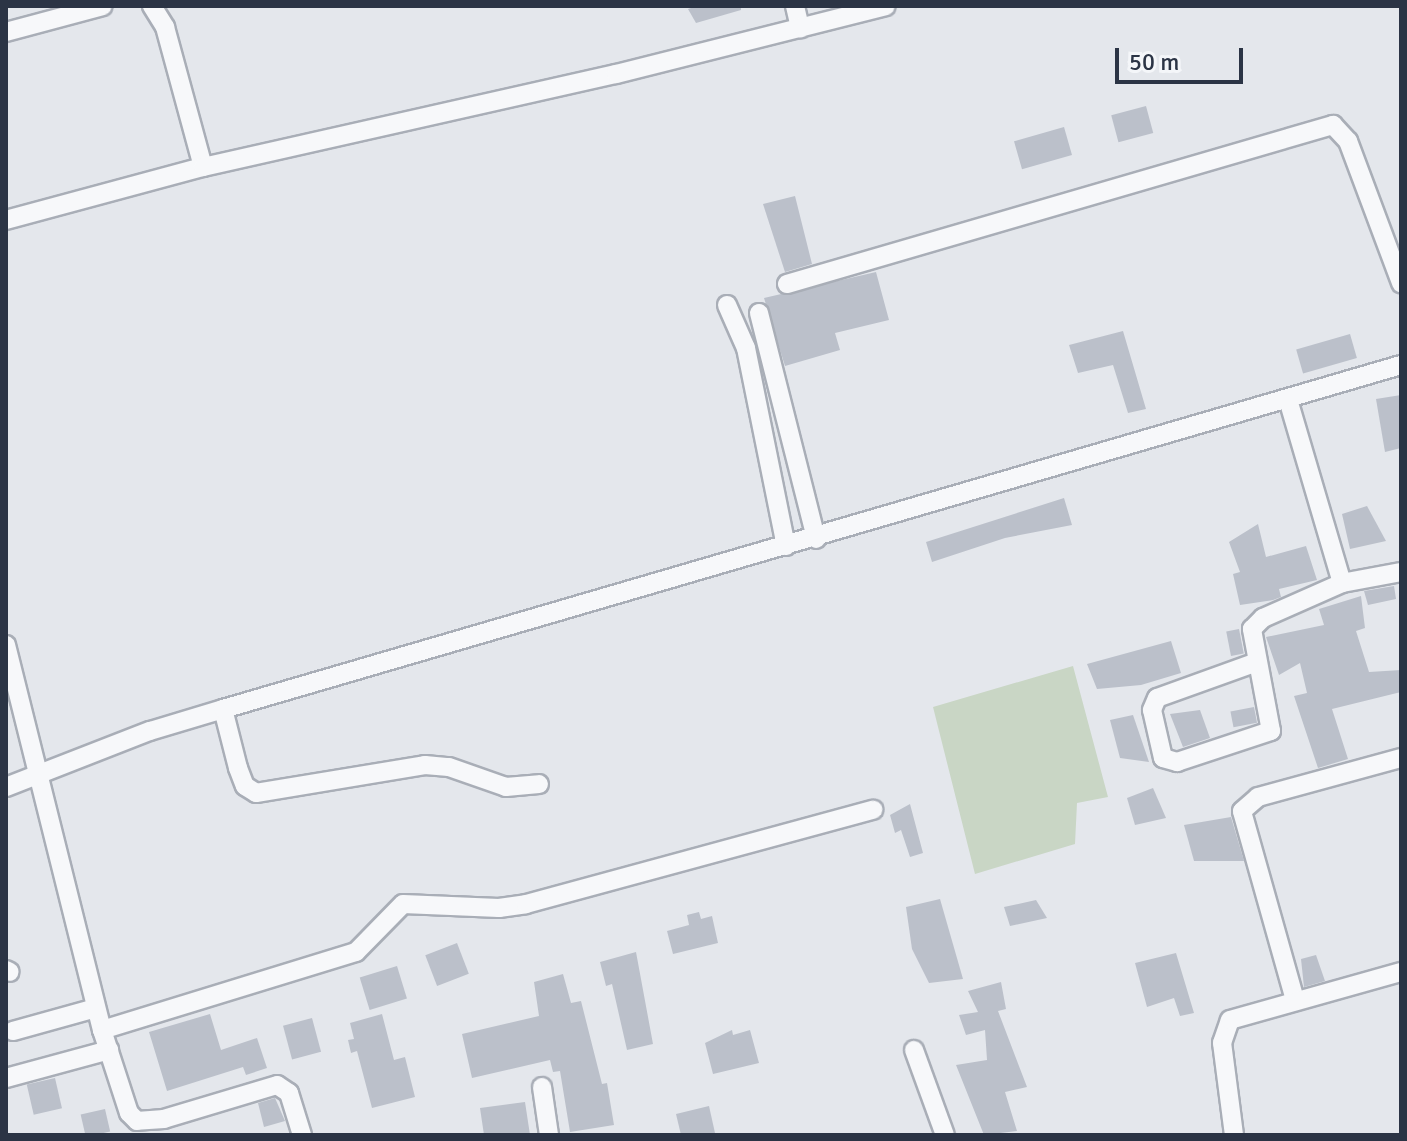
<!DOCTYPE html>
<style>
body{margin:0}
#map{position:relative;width:1407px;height:1141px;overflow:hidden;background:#e4e7ec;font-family:Signika,sans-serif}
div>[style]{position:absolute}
.green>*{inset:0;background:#c9d6c5}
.building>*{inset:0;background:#bbc0ca;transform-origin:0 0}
.roads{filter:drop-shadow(2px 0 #a9aeb7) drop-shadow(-2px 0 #a9aeb7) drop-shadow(0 2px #a9aeb7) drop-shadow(0 -2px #a9aeb7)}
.minor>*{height:18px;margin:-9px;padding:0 9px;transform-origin:9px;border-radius:9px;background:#f7f8fa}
span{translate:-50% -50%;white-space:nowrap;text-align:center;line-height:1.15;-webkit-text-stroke:6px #f4f6f9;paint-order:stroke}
.frame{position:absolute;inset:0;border:8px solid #2b3445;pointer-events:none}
.scale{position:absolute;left:1115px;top:48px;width:128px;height:36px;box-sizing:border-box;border:4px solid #2b3445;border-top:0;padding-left:10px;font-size:24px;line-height:28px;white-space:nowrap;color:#2b3445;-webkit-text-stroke:6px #f4f6f9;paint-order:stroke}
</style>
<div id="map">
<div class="green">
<div style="clip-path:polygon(1073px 666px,1108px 797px,1077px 803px,1075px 844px,975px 874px,933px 707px)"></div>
</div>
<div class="building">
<div style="clip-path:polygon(697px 6px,741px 6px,741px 10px,696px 23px,688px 9px)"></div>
<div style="left:1146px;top:106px;width:28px;height:36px;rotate:75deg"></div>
<div style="left:1064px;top:127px;width:29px;height:52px;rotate:74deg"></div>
<div style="clip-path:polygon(795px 196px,812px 264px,785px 272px,763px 204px)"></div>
<div style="clip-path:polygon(876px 272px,889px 320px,835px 333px,840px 350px,785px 366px,764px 298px)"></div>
<div style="clip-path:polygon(1123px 331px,1146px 409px,1128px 413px,1113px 365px,1078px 373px,1069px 345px)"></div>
<div style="left:1350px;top:334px;width:25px;height:56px;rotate:74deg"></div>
<div style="clip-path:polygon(1401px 395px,1401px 448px,1385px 452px,1376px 399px)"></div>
<div style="clip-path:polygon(1064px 498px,1072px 525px,1005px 538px,932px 562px,926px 542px)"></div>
<div style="clip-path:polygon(1367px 506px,1386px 541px,1350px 549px,1342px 514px)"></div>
<div style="clip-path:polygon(1258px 524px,1266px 557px,1306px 546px,1317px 580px,1279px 589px,1281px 597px,1273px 600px,1240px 605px,1233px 574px,1240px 572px,1229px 542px)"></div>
<div style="clip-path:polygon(1394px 586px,1396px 599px,1368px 605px,1364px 591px)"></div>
<div style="clip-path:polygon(1361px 596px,1365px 628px,1356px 631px,1369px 672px,1401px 670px,1401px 692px,1332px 709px,1348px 759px,1318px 768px,1294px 696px,1307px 693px,1300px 663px,1279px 675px,1266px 637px,1324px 625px,1319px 609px)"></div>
<div style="left:1239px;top:629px;width:25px;height:13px;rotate:79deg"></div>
<div style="clip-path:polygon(1171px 641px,1181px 673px,1141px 685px,1097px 689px,1087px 664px)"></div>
<div style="left:1254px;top:707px;width:16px;height:24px;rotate:79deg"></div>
<div style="clip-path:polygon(1200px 710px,1210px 738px,1183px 747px,1170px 714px)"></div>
<div style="clip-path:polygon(1133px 715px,1149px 762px,1120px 758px,1110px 720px)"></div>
<div style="clip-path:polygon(1153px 788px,1166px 818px,1135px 825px,1127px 798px)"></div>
<div style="clip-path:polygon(910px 804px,923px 853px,910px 857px,901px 830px,895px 833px,890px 815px)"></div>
<div style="clip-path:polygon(1231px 817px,1244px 861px,1194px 861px,1184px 825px)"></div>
<div style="clip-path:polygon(940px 899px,963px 979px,929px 983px,912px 949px,906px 907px)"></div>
<div style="clip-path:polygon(1036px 900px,1047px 918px,1010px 926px,1004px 907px)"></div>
<div style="clip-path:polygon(699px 912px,701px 919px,712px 916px,718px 943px,673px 954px,667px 931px,689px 925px,687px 915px)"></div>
<div style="left:457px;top:943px;width:33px;height:34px;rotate:69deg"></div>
<div style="clip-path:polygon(636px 952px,653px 1044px,627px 1050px,612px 984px,606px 986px,600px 962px)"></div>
<div style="clip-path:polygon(1176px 953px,1194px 1013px,1180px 1016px,1174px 998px,1147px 1007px,1135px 963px)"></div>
<div style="clip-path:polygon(1316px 955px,1325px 981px,1304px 987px,1301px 959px)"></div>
<div style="left:397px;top:966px;width:34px;height:39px;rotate:73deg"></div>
<div style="clip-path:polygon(563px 974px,571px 1003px,581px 1001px,602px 1084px,607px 1083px,614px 1125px,570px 1132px,560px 1071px,553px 1072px,550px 1060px,472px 1078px,462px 1034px,539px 1016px,534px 982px)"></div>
<div style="clip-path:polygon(1001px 982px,1006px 1009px,998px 1011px,1027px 1087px,1005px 1092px,1017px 1131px,984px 1135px,956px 1065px,987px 1060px,985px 1030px,966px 1035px,959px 1015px,978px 1012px,968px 991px)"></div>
<div style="clip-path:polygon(210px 1014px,221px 1050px,257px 1038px,267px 1068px,246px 1075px,243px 1067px,167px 1091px,149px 1032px)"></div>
<div style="clip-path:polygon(382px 1014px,394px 1060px,405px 1057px,415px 1097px,372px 1108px,357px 1051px,351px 1053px,348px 1040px,354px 1039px,350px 1023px)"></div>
<div style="left:312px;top:1018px;width:35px;height:30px;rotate:75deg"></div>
<div style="clip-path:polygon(732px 1030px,733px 1035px,750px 1030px,759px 1063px,713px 1074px,705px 1043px)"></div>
<div style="left:55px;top:1078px;width:31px;height:29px;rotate:77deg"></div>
<div style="clip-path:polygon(275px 1098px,285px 1121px,264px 1127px,258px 1103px)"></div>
<div style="clip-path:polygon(525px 1102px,530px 1135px,484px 1135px,480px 1108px)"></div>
<div style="clip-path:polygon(709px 1106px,715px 1133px,681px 1135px,676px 1114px)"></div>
<div style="left:105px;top:1109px;width:23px;height:25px;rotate:77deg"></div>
</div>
<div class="roads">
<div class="minor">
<div style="left:152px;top:6px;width:25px;rotate:58deg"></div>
<div style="left:165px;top:27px;width:145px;rotate:74.8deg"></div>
<div style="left:795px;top:6px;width:23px;rotate:77deg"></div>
<div style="left:6px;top:32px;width:100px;rotate:-15deg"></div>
<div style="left:6px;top:220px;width:204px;rotate:-15.1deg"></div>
<div style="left:203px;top:167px;width:423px;rotate:-12.7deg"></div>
<div style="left:616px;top:74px;width:278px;rotate:-14.1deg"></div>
<div style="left:787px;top:284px;width:569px;rotate:-16.24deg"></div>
<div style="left:1333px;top:125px;width:22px;rotate:47deg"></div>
<div style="left:1348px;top:141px;width:152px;rotate:69.5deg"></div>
<div style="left:727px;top:305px;width:47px;rotate:66.2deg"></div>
<div style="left:746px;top:348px;width:202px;rotate:78.6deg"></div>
<div style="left:759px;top:313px;width:233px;rotate:75.8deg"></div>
<div style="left:1342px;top:583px;width:60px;rotate:-10.6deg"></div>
<div style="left:6px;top:645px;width:397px;rotate:76deg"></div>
<div style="left:1257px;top:662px;width:106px;rotate:160.2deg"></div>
<div style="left:1157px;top:698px;width:13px;rotate:113deg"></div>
<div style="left:1152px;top:710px;width:49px;rotate:77.1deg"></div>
<div style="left:1163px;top:758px;width:15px;rotate:16deg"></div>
<div style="left:1177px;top:762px;width:99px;rotate:-18.3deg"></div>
<div style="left:1271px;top:731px;width:104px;rotate:-100.6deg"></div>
<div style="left:1252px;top:629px;width:16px;rotate:-45deg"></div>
<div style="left:1263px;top:618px;width:86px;rotate:-23.9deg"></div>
<div style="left:1342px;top:583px;width:192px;rotate:-106.4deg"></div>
<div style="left:223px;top:709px;width:61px;rotate:75.7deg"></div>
<div style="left:238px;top:768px;width:19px;rotate:69deg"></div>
<div style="left:245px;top:786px;width:13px;rotate:32deg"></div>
<div style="left:256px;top:793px;width:171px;rotate:-9.4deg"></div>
<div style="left:425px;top:765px;width:24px;rotate:5deg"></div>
<div style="left:449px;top:767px;width:60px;rotate:19.3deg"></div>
<div style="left:506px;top:787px;width:33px;rotate:-5deg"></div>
<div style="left:6px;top:787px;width:155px;rotate:-21.3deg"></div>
<div style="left:150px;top:731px;width:76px;rotate:-16.8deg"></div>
<div style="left:223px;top:709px;width:1227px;rotate:-16.28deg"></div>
<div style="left:6px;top:970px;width:4px;rotate:27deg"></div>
<div style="left:1295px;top:1000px;width:196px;rotate:-105.7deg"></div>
<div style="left:1242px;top:811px;width:21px;rotate:-41deg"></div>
<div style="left:1258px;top:797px;width:148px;rotate:-15.3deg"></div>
<div style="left:13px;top:1031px;width:86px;rotate:-15.5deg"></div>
<div style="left:914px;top:1050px;width:90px;rotate:70deg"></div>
<div style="left:6px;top:1078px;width:107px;rotate:-15.2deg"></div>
<div style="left:542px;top:1087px;width:49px;rotate:81.7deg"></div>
<div style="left:302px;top:1135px;width:44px;rotate:-107.2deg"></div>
<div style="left:289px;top:1093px;width:14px;rotate:-146deg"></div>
<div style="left:277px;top:1085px;width:118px;rotate:163.3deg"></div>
<div style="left:164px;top:1119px;width:27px;rotate:176deg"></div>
<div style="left:137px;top:1121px;width:11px;rotate:-135deg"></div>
<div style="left:129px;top:1113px;width:87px;rotate:-108deg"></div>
<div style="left:102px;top:1030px;width:266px;rotate:-17.1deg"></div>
<div style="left:356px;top:952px;width:67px;rotate:-45.6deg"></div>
<div style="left:403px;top:904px;width:96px;rotate:2.4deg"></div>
<div style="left:499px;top:908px;width:27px;rotate:-8deg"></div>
<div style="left:526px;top:904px;width:360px;rotate:-15.2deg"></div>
<div style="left:1234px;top:1135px;width:93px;rotate:-97.4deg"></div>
<div style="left:1222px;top:1043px;width:24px;rotate:-71deg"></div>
<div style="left:1230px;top:1020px;width:178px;rotate:-15.7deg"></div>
</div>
</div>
<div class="frame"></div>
<div class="scale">50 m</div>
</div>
